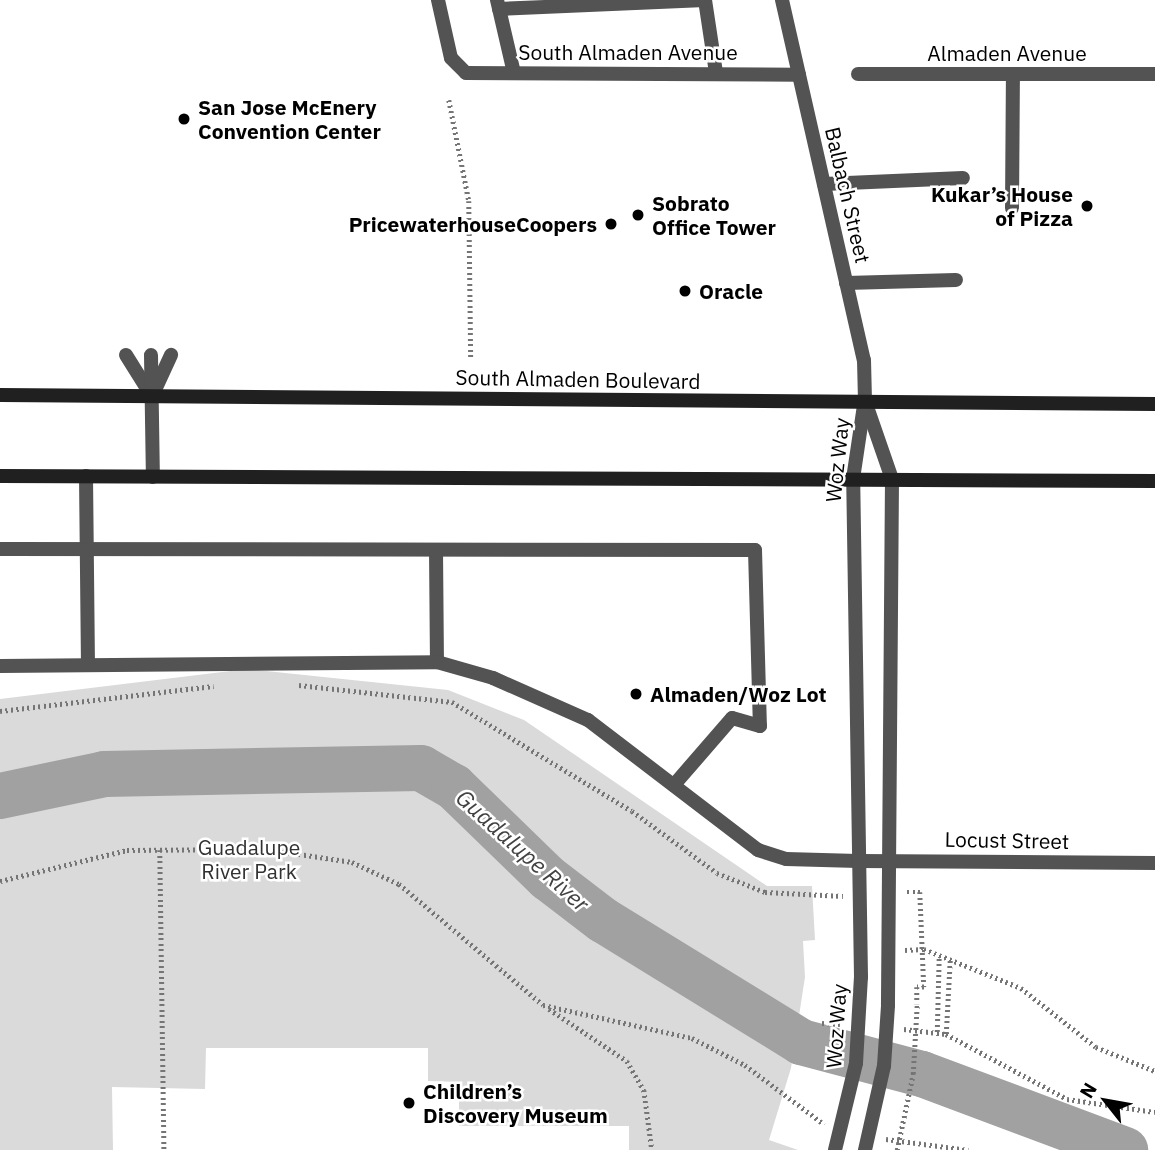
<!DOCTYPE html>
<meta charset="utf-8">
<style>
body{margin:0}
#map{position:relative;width:1155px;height:1150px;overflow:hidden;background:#fff;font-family:"IBM Plex Sans",sans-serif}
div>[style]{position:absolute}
.green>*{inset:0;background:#dadada}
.river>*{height:46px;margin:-23px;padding:0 23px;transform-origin:23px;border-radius:23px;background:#a1a1a1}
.path>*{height:4.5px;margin-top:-2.25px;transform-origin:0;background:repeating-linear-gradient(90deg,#757575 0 2px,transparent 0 5.5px)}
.service>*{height:14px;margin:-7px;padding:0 7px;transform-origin:7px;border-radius:7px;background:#535353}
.minor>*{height:14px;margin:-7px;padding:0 7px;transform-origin:7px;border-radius:7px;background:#535353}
.tertiary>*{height:14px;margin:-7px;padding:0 7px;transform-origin:7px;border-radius:7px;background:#535353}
.secondary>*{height:14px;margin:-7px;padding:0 7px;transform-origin:7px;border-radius:7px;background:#202020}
.path-bridge>*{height:4.5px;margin-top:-2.25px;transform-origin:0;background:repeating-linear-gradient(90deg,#757575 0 2px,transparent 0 5.5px)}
.tertiary-bridge>*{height:14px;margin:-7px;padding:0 7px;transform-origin:7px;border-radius:7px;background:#535353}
.dots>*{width:19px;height:19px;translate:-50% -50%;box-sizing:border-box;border:4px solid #fff;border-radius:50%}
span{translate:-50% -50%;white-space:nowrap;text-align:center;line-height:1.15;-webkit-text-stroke:5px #fff;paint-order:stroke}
.street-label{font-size:21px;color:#000}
.poi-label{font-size:21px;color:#000;font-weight:700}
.left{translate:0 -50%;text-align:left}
.right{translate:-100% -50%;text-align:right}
.park-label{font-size:21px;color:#313131}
.water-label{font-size:23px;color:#424242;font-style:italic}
.north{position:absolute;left:1071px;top:1066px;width:70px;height:70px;-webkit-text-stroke:5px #fff;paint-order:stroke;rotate:301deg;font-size:19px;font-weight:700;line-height:28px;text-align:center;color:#000}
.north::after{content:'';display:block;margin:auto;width:24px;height:32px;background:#000;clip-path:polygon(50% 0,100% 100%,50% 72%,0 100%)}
</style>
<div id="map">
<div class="green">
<div style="clip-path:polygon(247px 669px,448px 690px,524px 720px,767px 886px,812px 886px,815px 940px,803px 941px,805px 977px,791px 1068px,769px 1140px,798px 1150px,629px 1150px,629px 1126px,459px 1126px,459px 1082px,428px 1081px,428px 1048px,206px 1048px,205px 1089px,112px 1087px,113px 1150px,0 1150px,0 699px)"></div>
</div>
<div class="river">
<div style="left:0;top:796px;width:106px;rotate:-11.9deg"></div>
<div style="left:104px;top:774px;width:317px;rotate:-1.1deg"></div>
<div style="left:421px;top:768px;width:38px;rotate:30deg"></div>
<div style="left:454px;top:787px;width:131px;rotate:44.1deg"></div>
<div style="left:548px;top:878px;width:69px;rotate:37.4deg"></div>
<div style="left:603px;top:920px;width:233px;rotate:31.6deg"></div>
<div style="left:801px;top:1042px;width:125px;rotate:14.8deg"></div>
<div style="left:922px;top:1074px;width:217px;rotate:20.5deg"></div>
</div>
<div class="path">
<div style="left:449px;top:100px;width:103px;rotate:78.8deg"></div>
<div style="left:469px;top:201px;width:159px;rotate:89.3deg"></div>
<div style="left:299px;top:685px;width:154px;rotate:6.3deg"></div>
<div style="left:452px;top:702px;width:210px;rotate:31.2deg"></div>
<div style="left:632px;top:811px;width:105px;rotate:36.1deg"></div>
<div style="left:717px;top:873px;width:52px;rotate:21.6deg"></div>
<div style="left:765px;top:892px;width:78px;rotate:2.9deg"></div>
<div style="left:0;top:711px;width:215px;rotate:-6.7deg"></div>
<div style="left:160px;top:850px;width:300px;rotate:89.2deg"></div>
<div style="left:0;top:881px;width:131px;rotate:-13.7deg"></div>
<div style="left:127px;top:850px;width:139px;rotate:-0.4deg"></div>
<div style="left:266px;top:849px;width:87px;rotate:8.6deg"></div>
<div style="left:352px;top:862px;width:52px;rotate:25.1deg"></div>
<div style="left:399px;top:884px;width:188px;rotate:40deg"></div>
<div style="left:543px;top:1005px;width:153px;rotate:12.5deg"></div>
<div style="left:692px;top:1038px;width:59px;rotate:27deg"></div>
<div style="left:745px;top:1065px;width:99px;rotate:36.8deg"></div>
<div style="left:907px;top:892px;width:13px"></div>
<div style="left:920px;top:892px;width:95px;rotate:87.6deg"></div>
<div style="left:924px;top:987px;width:7px;rotate:180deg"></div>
<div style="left:917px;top:987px;width:17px;rotate:90deg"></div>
<div style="left:905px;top:950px;width:19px;rotate:-3deg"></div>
<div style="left:924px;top:949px;width:105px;rotate:21.9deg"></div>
<div style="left:1021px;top:988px;width:95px;rotate:38.2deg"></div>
<div style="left:1096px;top:1047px;width:64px;rotate:22.1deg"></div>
<div style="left:549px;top:1009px;width:94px;rotate:33.7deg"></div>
<div style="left:627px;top:1061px;width:34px;rotate:60deg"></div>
<div style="left:644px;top:1090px;width:61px;rotate:82.4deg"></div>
<div style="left:822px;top:1023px;width:18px;rotate:3deg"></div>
<div style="left:904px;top:1029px;width:42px;rotate:6.8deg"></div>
<div style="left:946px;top:1034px;width:137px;rotate:28.2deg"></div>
<div style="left:1067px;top:1099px;width:89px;rotate:8.4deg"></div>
<div style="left:937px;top:1032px;width:77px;rotate:-88.5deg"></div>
<div style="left:946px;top:1034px;width:75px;rotate:-86.9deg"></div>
<div style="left:886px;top:1139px;width:83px;rotate:7.6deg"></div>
</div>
<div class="service">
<div style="left:497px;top:0;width:75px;rotate:76.9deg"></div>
<div style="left:705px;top:0;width:74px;rotate:81.4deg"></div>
<div style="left:499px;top:9px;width:206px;rotate:-2.5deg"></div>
<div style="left:824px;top:184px;width:139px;rotate:-2.5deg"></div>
<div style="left:1012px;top:208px;width:134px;rotate:-89.6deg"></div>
<div style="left:846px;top:283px;width:110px;rotate:-1.6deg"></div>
<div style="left:126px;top:355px;width:47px;rotate:58deg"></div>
<div style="left:151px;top:355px;width:122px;rotate:89.1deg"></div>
<div style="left:154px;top:392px;width:41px;rotate:-65.3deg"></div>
<div style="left:86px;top:476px;width:189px;rotate:89.4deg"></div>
<div style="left:0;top:549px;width:755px;rotate:0.08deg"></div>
<div style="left:755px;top:550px;width:176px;rotate:88.4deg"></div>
<div style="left:760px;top:726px;width:29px;rotate:-164deg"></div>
<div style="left:732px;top:718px;width:89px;rotate:130.9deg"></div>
<div style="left:436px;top:550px;width:112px;rotate:89.5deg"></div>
<div style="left:0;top:666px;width:437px;rotate:-0.5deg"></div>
<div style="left:437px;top:662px;width:58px;rotate:15.9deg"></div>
<div style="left:493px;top:678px;width:104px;rotate:23.9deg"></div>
<div style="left:588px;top:720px;width:214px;rotate:37.4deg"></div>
<div style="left:758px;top:850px;width:29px;rotate:18deg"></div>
<div style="left:786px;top:859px;width:72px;rotate:1.6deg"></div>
</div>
<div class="minor">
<div style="left:438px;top:0;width:59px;rotate:77.4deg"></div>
<div style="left:451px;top:58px;width:21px;rotate:45deg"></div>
<div style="left:466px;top:73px;width:333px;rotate:0.3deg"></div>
<div style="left:782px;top:0;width:369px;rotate:77.2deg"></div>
<div style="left:864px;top:360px;width:41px;rotate:88.6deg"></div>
<div style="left:858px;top:74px;width:297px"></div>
<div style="left:858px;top:861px;width:297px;rotate:0.4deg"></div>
</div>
<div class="tertiary">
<div style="left:865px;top:401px;width:83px;rotate:70.9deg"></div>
<div style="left:892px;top:479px;width:526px;rotate:90.44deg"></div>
<div style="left:861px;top:977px;width:498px;rotate:-90.9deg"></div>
<div style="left:853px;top:479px;width:75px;rotate:-81.5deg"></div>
</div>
<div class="secondary">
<div style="left:0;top:395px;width:1155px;rotate:0.45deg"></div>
<div style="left:0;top:476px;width:1155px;rotate:0.25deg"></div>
</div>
<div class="path-bridge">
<div style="left:897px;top:1150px;width:78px;rotate:-78.1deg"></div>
<div style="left:913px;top:1074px;width:70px;rotate:-86.7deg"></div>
</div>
<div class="tertiary-bridge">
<div style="left:835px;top:1150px;width:89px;rotate:-76.4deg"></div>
<div style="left:856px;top:1063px;width:86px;rotate:-86.7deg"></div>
<div style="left:865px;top:1150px;width:86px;rotate:-77.3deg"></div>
<div style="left:884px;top:1066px;width:61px;rotate:-86.2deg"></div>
</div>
<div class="dots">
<div style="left:184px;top:119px;background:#000"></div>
<div style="left:1087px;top:206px;background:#000"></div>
<div style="left:638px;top:215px;background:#000"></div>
<div style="left:611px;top:224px;background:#000"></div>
<div style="left:685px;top:291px;background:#000"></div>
<div style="left:636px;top:694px;background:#000"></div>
<div style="left:409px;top:1103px;background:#000"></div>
</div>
<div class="street-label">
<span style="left:628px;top:52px">South Almaden Avenue</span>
<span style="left:1007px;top:53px">Almaden Avenue</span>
<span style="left:848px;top:195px;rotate:77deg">Balbach Street</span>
<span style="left:578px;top:379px;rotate:1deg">South Almaden Boulevard</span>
<span style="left:837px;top:460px;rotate:-84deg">Woz Way</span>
<span style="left:1007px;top:840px;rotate:1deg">Locust Street</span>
<span style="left:836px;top:1026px;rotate:-86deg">Woz Way</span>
</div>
<div class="poi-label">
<span class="left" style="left:198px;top:119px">San Jose McEnery<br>Convention Center</span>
<span class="right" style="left:1073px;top:206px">Kukar’s House<br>of Pizza</span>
<span class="left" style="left:652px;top:215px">Sobrato<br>Office Tower</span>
<span class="right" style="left:597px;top:224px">PricewaterhouseCoopers</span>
<span class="left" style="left:699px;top:291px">Oracle</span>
<span class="left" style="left:650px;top:694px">Almaden/Woz Lot</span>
<span class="left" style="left:423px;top:1103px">Children’s<br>Discovery Museum</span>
</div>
<div class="park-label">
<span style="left:249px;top:859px">Guadalupe<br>River Park</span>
</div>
<div class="water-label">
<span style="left:523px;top:850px;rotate:42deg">Guadalupe River</span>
</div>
<div class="north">N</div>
</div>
